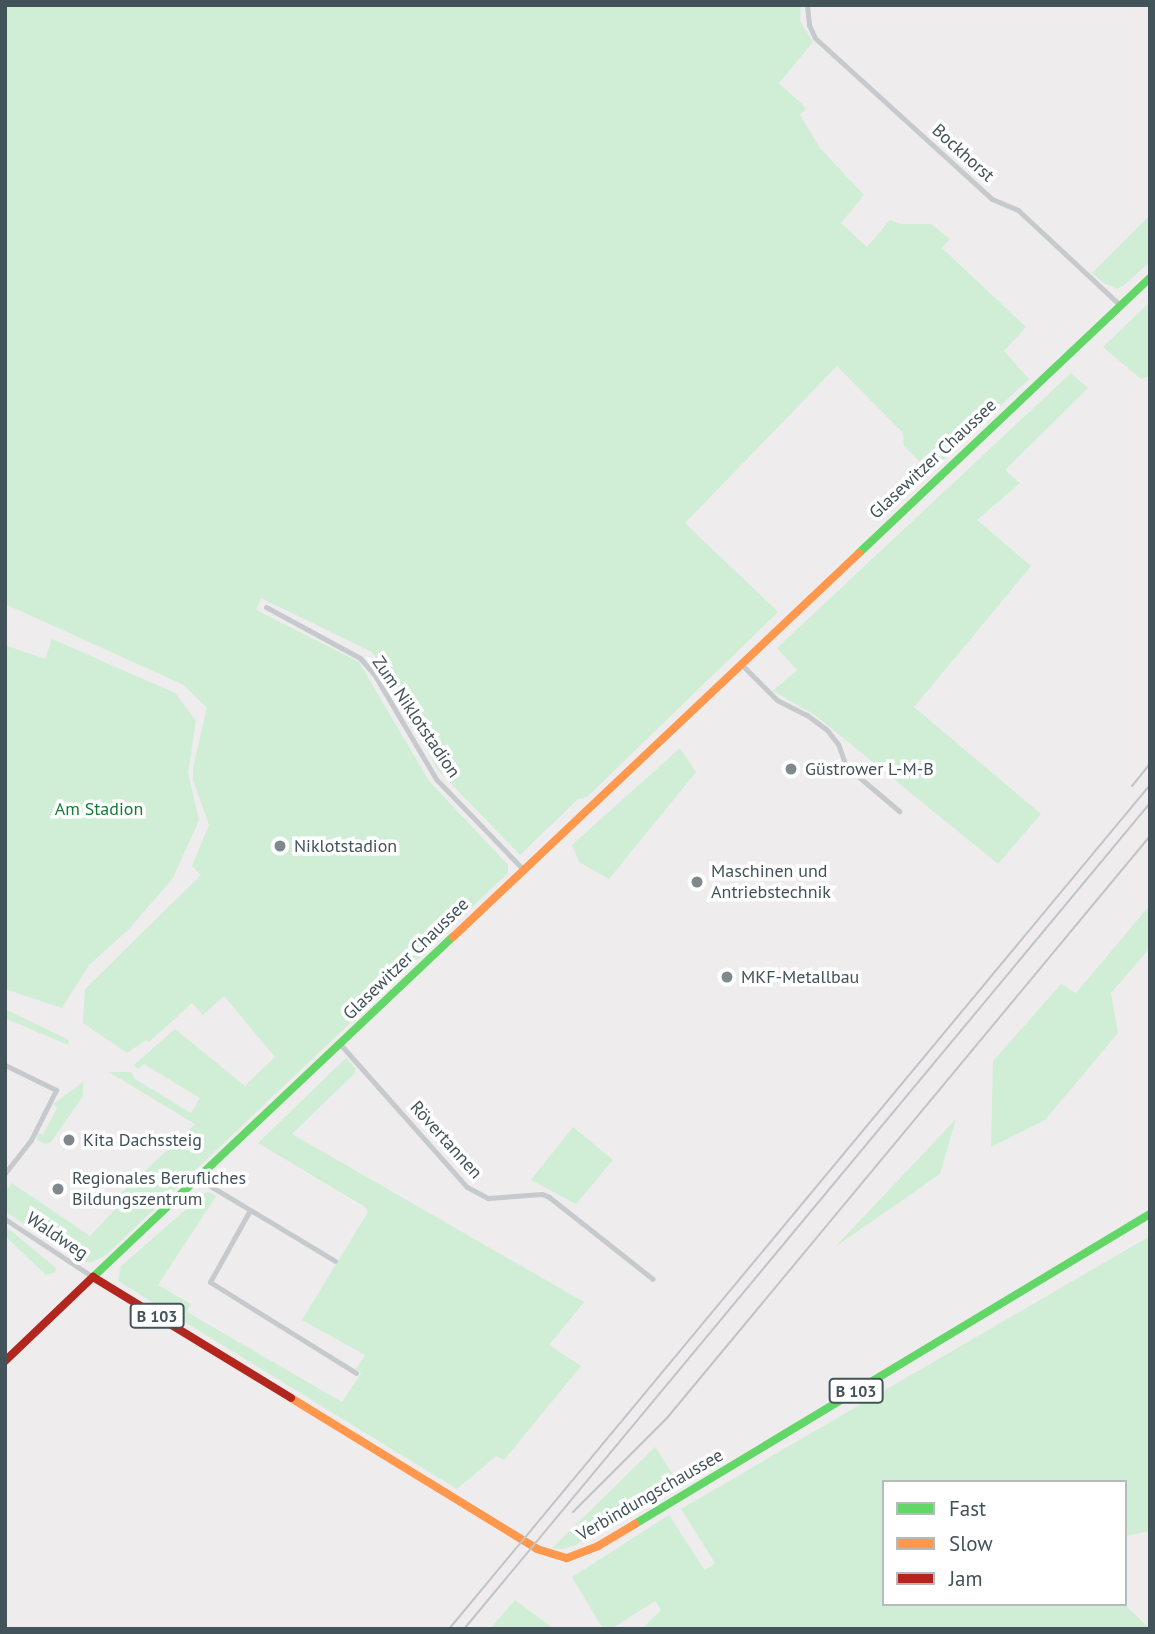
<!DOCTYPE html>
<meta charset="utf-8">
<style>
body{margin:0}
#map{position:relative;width:1155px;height:1634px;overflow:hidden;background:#eeeced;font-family:"PT Sans",sans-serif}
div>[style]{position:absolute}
.green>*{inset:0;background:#cfeed5}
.street>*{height:5px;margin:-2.5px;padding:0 2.5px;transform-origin:2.5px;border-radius:2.5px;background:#c6cacc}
.fast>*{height:8px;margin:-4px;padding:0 4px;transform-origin:4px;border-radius:4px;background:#63d668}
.slow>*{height:8px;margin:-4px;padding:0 4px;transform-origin:4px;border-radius:4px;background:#ff974d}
.jam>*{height:8px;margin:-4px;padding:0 4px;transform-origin:4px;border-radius:4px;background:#b3261e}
.rail>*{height:2px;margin:-1px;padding:0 1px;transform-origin:1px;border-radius:1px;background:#c1c4c6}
.dots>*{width:19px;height:19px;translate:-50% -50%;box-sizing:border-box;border:4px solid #fff;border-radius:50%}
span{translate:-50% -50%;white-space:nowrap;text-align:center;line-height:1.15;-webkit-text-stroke:7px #fff;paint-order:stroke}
.shield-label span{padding:2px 5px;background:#fff;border:2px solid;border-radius:5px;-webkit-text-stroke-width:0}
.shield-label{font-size:16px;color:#43535a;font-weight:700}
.street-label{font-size:18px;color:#43535a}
.poi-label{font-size:18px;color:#43535a}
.left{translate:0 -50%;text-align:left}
.park-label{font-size:18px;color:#127d34}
.frame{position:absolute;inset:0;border:7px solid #43535a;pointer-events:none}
.legend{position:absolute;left:882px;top:1480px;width:245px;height:126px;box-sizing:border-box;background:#fff;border:2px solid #b4babd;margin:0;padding:9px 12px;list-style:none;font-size:21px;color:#43535a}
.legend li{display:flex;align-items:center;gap:14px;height:35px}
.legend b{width:35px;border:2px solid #b4babd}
</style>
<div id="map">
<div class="green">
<div style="clip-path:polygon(5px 5px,801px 5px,800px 21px,813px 42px,779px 83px,806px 108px,800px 115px,820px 148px,864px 195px,841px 223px,867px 247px,890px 220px,901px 224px,931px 224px,950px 239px,942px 248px,1026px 327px,1004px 351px,1029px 379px,930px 472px,904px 446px,903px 433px,837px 366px,685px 523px,778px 612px,587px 797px,578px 799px,520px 855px,437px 769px,396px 684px,372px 652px,261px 598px,256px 610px,359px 662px,429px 781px,508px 865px,508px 873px,106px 1255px,92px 1262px,85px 1262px,50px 1242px,5px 1211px,5px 1192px,12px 1183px,90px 1236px,121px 1203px,118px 1196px,195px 1124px,109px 1072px,131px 1072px,135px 1079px,191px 1113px,200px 1098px,144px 1064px,138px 1069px,134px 1065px,175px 1029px,245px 1086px,275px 1057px,224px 996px,203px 1015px,192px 1003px,149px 1042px,146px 1040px,127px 1053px,83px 1023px,85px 989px,201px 875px,192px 866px,209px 825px,193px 780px,193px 767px,207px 708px,184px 685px,5px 604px)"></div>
<div style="clip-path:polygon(1150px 215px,1150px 262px,1123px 286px,1117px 289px,1104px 283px,1092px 273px)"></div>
<div style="clip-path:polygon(1150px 302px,1150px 376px,1141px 379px,1103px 347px)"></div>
<div style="clip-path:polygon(1071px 373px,1088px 388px,1005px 470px,1020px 483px,977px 520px,1031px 566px,914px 707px,1041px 814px,998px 864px,815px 715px,773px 691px,797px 670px,777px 648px)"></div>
<div style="clip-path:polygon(52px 639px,175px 693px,196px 721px,188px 773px,199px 820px,173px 878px,128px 930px,89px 965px,62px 1008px,5px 989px,5px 645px,45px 659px)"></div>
<div style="clip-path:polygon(680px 748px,696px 772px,609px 879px,579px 862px,572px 845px)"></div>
<div style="clip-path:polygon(1150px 905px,1150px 948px,1111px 993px,1118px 1033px,1045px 1120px,991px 1147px,993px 1061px,1061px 984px,1076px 993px)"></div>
<div style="clip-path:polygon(5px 1009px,69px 1040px,68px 1045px,5px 1018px)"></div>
<div style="clip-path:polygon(346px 1058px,356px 1069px,354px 1074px,292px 1134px,584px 1302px,549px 1345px,581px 1366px,504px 1460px,496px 1456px,457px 1489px,118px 1281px,121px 1266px,206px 1192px,211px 1193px,216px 1196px,158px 1285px,191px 1304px,187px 1312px,342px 1402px,361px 1373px,356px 1369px,365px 1355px,302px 1320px,368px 1212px,365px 1207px,258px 1143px)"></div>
<div style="clip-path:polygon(83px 1082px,83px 1096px,51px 1142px,46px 1144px,37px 1140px,38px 1133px,43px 1135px,57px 1108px,53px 1104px)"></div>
<div style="clip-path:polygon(956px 1119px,940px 1174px,835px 1247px)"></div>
<div style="clip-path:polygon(573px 1127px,613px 1160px,576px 1204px,531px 1180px)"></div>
<div style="clip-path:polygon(5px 1226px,56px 1268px,55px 1272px,46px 1275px,5px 1236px)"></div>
<div style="clip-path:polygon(1150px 1236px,1150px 1531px,1125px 1536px,1125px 1482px,884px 1482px,884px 1604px,1124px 1604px,1150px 1629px,642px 1629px,661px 1610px,655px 1601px,611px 1629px,603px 1629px,572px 1577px,669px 1515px,704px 1569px,710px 1567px,715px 1563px,681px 1509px)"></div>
<div style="clip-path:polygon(655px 1447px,678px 1482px,576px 1545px,562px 1549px,552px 1548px)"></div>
<div style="clip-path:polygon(515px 1600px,554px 1629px,490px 1629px)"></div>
</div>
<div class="street">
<div style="left:807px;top:5px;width:20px;rotate:84deg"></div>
<div style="left:809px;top:25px;width:14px;rotate:65deg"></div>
<div style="left:815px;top:38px;width:239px;rotate:42.3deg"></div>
<div style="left:992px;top:199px;width:28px;rotate:23deg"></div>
<div style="left:1018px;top:210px;width:141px;rotate:43deg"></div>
<div style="left:266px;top:607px;width:107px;rotate:28.5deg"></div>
<div style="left:360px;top:658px;width:21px;rotate:49deg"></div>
<div style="left:374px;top:674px;width:122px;rotate:59.4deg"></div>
<div style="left:436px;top:779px;width:125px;rotate:46deg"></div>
<div style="left:740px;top:663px;width:52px;rotate:45deg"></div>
<div style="left:777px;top:700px;width:34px;rotate:27deg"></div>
<div style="left:807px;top:715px;width:25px;rotate:37deg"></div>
<div style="left:827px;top:730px;width:18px;rotate:52deg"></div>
<div style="left:838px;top:744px;width:23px;rotate:70deg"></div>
<div style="left:846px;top:766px;width:70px;rotate:40.3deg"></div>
<div style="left:340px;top:1044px;width:191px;rotate:48.4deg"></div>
<div style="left:467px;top:1187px;width:24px;rotate:28deg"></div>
<div style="left:488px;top:1198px;width:54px;rotate:-4.2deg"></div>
<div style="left:542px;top:1194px;width:8px;rotate:23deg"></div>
<div style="left:549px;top:1197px;width:132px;rotate:38.3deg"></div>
<div style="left:5px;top:1065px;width:57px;rotate:26.1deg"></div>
<div style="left:56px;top:1090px;width:56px;rotate:116.6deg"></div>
<div style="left:31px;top:1140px;width:42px;rotate:128.2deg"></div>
<div style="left:197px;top:1178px;width:161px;rotate:31deg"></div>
<div style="left:250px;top:1210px;width:82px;rotate:119.1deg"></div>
<div style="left:210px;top:1282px;width:172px;rotate:31.9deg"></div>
<div style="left:5px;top:1219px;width:105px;rotate:33.4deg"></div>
</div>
<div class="fast">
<div style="left:859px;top:553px;width:400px;rotate:-43.4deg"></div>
<div style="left:93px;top:1277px;width:495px;rotate:-43.4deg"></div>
<div style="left:635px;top:1524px;width:601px;rotate:-31.05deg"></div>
</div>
<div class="slow">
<div style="left:453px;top:937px;width:559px;rotate:-43.4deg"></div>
<div style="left:291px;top:1398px;width:289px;rotate:31.5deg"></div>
<div style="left:537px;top:1549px;width:31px;rotate:17deg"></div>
<div style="left:567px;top:1558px;width:33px;rotate:-21deg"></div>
<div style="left:598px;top:1546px;width:43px;rotate:-30.7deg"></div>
</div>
<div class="jam">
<div style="left:5px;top:1361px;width:122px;rotate:-43.7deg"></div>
<div style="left:93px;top:1277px;width:232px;rotate:31.4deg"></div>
</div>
<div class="rail">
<div style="left:1132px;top:786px;width:28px;rotate:-51deg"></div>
<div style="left:573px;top:1512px;width:133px;rotate:-45deg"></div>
<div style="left:667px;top:1418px;width:756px;rotate:-50.31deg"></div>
<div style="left:449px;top:1629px;width:1097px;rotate:-50.29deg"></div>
<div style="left:464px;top:1629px;width:1074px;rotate:-50.29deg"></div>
</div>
<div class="dots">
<div style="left:791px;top:769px;background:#7f898d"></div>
<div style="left:280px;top:846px;background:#7f898d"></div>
<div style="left:697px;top:882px;background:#7f898d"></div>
<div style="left:727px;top:977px;background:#7f898d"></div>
<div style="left:69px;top:1140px;background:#7f898d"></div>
<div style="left:58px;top:1189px;background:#7f898d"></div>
</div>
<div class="shield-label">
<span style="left:157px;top:1316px">B 103</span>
<span style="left:856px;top:1391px">B 103</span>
</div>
<div class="street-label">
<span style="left:963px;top:153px;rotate:42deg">Bockhorst</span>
<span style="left:933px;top:459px;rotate:-43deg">Glasewitzer Chaussee</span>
<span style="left:416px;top:717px;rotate:56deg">Zum Niklotstadion</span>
<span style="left:406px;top:959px;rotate:-44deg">Glasewitzer Chaussee</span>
<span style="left:446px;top:1140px;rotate:48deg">Rövertannen</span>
<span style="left:57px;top:1236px;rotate:34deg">Waldweg</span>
<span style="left:650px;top:1495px;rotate:-30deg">Verbindungschaussee</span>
</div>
<div class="poi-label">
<span class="left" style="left:805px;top:769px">Güstrower L-M-B</span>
<span class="left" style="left:294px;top:846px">Niklotstadion</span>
<span class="left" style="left:711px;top:882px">Maschinen und<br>Antriebstechnik</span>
<span class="left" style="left:741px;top:977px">MKF-Metallbau</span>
<span class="left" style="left:83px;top:1140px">Kita Dachssteig</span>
<span class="left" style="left:72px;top:1189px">Regionales Berufliches<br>Bildungszentrum</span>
</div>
<div class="park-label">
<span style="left:99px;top:809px">Am Stadion</span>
</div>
<div class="frame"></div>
<ul class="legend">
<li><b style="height:9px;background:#63d668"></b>Fast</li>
<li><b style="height:9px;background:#ff974d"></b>Slow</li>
<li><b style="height:9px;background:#b3261e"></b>Jam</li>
</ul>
</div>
